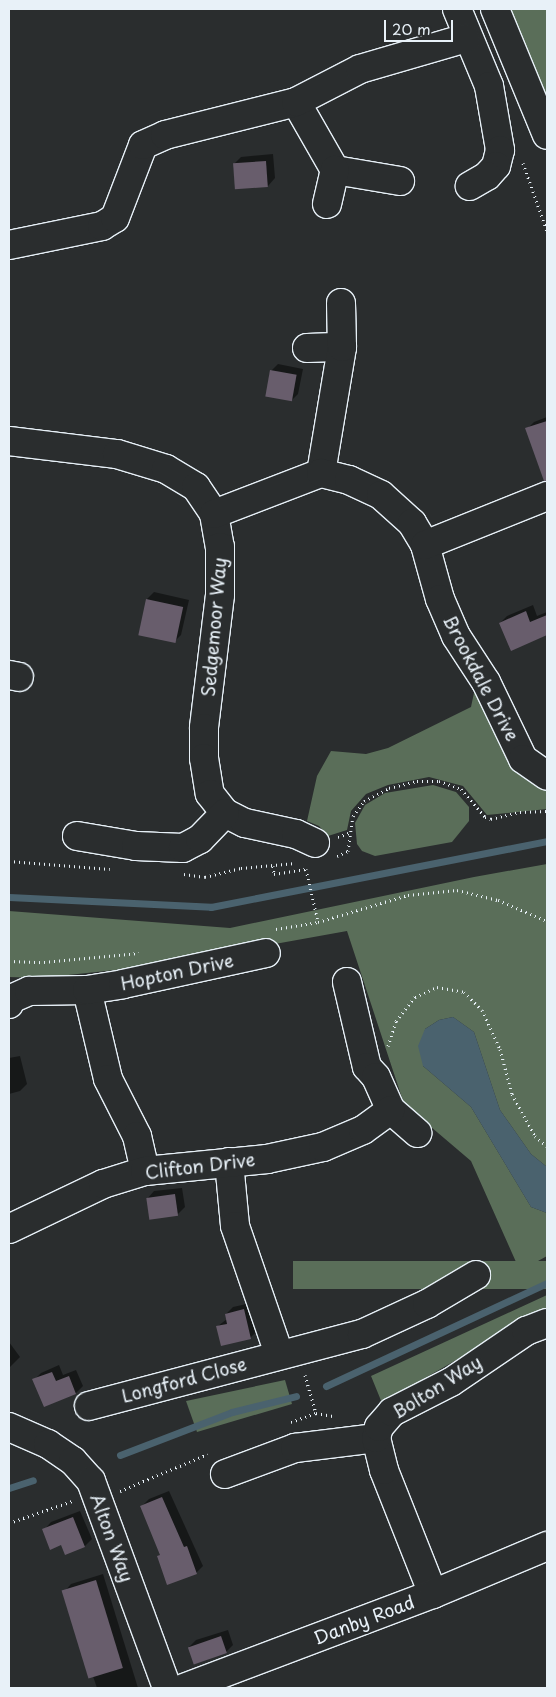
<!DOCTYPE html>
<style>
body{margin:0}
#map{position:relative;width:556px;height:1697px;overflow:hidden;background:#2a2d2e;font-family:"Playpen Sans",sans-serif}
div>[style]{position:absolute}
.green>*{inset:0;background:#5a6e59;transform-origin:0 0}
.water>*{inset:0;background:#4a626e}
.shadow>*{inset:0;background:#0007}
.stream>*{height:7px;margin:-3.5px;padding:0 3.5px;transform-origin:3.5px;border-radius:3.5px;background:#4a626e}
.building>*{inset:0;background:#685d6c;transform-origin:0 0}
.path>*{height:3px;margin-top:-1.5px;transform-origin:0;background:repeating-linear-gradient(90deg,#e8f1f8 0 1px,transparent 0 5px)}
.roads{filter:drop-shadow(1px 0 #e8f1f8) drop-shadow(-1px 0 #e8f1f8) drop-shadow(0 1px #e8f1f8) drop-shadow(0 -1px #e8f1f8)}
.minor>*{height:28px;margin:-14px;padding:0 14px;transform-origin:14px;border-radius:14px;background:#2a2d2e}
span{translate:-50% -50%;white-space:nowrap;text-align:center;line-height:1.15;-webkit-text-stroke:4px #2a2d2e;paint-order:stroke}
.street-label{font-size:18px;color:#e8f1f8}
.frame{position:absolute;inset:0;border:10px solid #e8f1f8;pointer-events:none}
.scale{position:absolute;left:384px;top:20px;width:69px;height:22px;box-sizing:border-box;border:2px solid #e8f1f8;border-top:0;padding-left:6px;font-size:15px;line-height:18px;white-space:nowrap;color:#e8f1f8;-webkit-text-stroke:4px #2a2d2e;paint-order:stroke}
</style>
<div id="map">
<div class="green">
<div style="clip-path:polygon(510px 9px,547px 9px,547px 103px)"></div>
<div style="clip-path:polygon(475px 688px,547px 789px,547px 809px,487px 815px,463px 786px,429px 777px,388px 785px,366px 794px,351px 811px,347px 830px,328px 836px,319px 826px,307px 821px,317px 776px,331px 751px,366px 754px,388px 748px,471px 707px)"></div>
<div style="clip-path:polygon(433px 785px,456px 792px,469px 807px,469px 821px,452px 842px,375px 856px,362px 851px,357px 844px,355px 823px,365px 805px,385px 793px)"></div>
<div style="clip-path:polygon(547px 864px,547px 1167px,531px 1154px,500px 1110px,474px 1032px,453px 1017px,439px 1020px,425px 1029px,423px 1066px,471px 1107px,531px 1207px,547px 1213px,547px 1256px,520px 1271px,471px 1161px,404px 1104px,347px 931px,153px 966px,40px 978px,9px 977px,9px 911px,230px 928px,474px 877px)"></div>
<div style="left:547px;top:1261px;width:28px;height:254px;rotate:90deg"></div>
<div style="clip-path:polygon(547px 1295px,547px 1312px,525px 1320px,382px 1403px,371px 1376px)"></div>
<div style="clip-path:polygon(285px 1380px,292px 1404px,197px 1432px,186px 1401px)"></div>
</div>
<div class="water">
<div style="clip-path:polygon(453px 1017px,474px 1032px,500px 1110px,531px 1154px,547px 1167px,547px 1213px,531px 1207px,471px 1107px,423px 1066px,418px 1046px,425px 1029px,439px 1020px)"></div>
</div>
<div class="shadow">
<div style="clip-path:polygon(273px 154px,275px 178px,268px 186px,234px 164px,241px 157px)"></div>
<div style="clip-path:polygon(278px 364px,303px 369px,298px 394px,291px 401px,271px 371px)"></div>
<div style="clip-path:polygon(547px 417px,547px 453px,537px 456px,527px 429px,534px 422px)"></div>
<div style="clip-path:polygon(154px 592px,189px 600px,181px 635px,174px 642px,147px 599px)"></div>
<div style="clip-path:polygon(533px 605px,537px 616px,547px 612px,547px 633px,511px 649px,500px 623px,507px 616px)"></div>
<div style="clip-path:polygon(20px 1056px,27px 1084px,20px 1091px,9px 1094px,9px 1058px)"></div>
<div style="clip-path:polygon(182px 1188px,185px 1207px,178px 1214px,147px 1199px,154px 1191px)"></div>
<div style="clip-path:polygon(251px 1303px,257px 1331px,250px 1338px,218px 1326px,227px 1319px,226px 1314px,233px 1307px)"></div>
<div style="clip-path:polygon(9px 1342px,20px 1357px,9px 1368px)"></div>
<div style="clip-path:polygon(59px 1365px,63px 1375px,76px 1370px,83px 1386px,76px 1393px,45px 1406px,34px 1380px,41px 1373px)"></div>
<div style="clip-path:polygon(169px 1491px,203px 1566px,196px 1573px,161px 1554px,142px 1506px,149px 1499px)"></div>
<div style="clip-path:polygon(80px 1511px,92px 1539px,85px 1546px,62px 1544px,44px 1530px,51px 1522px)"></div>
<div style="clip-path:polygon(103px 1574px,138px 1688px,97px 1688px,64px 1592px,71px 1584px)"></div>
<div style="clip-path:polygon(228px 1630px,233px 1645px,226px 1652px,189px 1647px,196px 1640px)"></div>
</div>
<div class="stream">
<div style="left:9px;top:897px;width:202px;rotate:2.8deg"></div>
<div style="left:211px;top:907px;width:342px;rotate:-11.1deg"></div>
<div style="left:326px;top:1386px;width:244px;rotate:-25deg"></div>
<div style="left:120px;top:1455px;width:120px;rotate:-21deg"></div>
<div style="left:232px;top:1412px;width:66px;rotate:-14deg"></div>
<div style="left:9px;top:1488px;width:25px;rotate:-18deg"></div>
</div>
<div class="building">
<div style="left:266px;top:161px;width:26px;height:33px;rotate:86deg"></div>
<div style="left:270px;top:370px;width:27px;height:27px;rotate:10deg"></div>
<div style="clip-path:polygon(547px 421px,547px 481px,544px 481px,525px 428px)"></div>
<div style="left:146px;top:599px;width:38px;height:37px;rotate:12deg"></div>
<div style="clip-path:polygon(526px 611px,530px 622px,547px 615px,547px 635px,511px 651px,499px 623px)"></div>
<div style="left:175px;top:1194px;width:22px;height:29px;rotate:82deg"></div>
<div style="clip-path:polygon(244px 1309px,251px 1339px,221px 1346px,216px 1326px,227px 1324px,225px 1314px)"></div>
<div style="clip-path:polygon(52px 1372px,56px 1381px,69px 1376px,76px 1394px,44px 1407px,32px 1379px)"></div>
<div style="clip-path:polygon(162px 1497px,184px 1547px,187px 1546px,197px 1574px,167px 1585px,157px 1556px,160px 1555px,140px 1506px)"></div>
<div style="clip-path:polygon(73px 1517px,85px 1547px,65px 1555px,61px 1545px,50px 1550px,42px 1529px)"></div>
<div style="left:96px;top:1580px;width:92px;height:36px;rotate:73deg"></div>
<div style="left:221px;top:1636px;width:18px;height:35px;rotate:71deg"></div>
</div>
<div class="path">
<div style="left:523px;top:163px;width:72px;rotate:70.6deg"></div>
<div style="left:338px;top:837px;width:14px;rotate:-21deg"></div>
<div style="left:337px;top:856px;width:12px;rotate:-24deg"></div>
<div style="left:348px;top:851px;width:35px;rotate:-82deg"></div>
<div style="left:353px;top:816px;width:19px;rotate:-54deg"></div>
<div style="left:364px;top:801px;width:28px;rotate:-27deg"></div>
<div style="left:389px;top:788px;width:29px;rotate:-14deg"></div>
<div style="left:417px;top:781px;width:22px"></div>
<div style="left:439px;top:781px;width:23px;rotate:20deg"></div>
<div style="left:461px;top:789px;width:37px;rotate:49deg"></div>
<div style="left:485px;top:817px;width:6px;rotate:18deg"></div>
<div style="left:491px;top:819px;width:30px;rotate:-14deg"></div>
<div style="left:520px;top:812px;width:27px;rotate:-2deg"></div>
<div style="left:9px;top:861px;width:101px;rotate:4.5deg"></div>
<div style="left:273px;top:866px;width:8px;rotate:83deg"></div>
<div style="left:274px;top:874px;width:32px;rotate:-9deg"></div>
<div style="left:306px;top:869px;width:54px;rotate:77.2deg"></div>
<div style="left:184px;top:874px;width:21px;rotate:8deg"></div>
<div style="left:205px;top:877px;width:37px;rotate:-14deg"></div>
<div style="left:241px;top:868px;width:55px;rotate:-5.2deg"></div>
<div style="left:276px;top:929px;width:43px;rotate:-9.5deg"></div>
<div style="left:318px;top:922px;width:94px;rotate:-16.7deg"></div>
<div style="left:408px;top:895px;width:49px;rotate:-5.8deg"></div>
<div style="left:457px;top:890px;width:42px;rotate:13.7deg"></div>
<div style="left:498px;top:900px;width:53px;rotate:23.2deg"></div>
<div style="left:9px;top:961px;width:35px;rotate:2deg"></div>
<div style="left:44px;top:962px;width:95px;rotate:-5.4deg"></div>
<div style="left:388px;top:1046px;width:26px;rotate:-72deg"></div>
<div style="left:396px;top:1021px;width:31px;rotate:-52deg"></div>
<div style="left:415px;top:997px;width:24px;rotate:-24deg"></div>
<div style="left:437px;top:987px;width:27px;rotate:10deg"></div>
<div style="left:464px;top:992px;width:25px;rotate:45deg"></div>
<div style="left:482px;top:1010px;width:43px;rotate:65.2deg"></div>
<div style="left:500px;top:1049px;width:47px;rotate:75.1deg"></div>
<div style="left:512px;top:1094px;width:48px;rotate:61.3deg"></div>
<div style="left:535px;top:1136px;width:16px;rotate:40deg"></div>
<div style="left:305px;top:1375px;width:40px;rotate:74deg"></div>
<div style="left:291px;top:1422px;width:27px;rotate:-20deg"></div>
<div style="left:316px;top:1413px;width:17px;rotate:10deg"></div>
<div style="left:120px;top:1491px;width:95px;rotate:-22.8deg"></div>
<div style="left:9px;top:1523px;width:67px;rotate:-19.2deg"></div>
</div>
<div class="roads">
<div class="minor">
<div style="left:457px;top:9px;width:83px;rotate:67.4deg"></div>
<div style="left:489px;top:86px;width:65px;rotate:80.2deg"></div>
<div style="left:500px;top:150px;width:16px;rotate:104deg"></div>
<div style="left:496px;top:166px;width:13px;rotate:132deg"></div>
<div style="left:487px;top:176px;width:20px;rotate:150deg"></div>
<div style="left:495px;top:9px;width:136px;rotate:67.6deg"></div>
<div style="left:296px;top:102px;width:78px;rotate:60.2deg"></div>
<div style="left:335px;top:170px;width:66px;rotate:9.6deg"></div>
<div style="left:327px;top:204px;width:35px;rotate:-77deg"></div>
<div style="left:9px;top:245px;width:95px;rotate:-11.5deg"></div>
<div style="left:102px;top:226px;width:15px;rotate:-32deg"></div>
<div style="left:115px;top:218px;width:78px;rotate:-69deg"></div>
<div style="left:143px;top:145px;width:24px;rotate:-24deg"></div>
<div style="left:165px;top:135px;width:135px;rotate:-14.1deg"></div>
<div style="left:296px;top:102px;width:72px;rotate:-27.3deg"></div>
<div style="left:360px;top:69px;width:110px;rotate:-16.3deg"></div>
<div style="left:307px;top:348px;width:35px;rotate:-2deg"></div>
<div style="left:9px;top:441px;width:109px;rotate:6.9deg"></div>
<div style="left:117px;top:454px;width:51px;rotate:17deg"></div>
<div style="left:166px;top:469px;width:35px;rotate:31deg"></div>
<div style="left:196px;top:487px;width:32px;rotate:56deg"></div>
<div style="left:214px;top:514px;width:34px;rotate:80deg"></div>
<div style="left:220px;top:547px;width:48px;rotate:90deg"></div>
<div style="left:220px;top:595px;width:134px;rotate:96.9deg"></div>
<div style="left:204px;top:728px;width:30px;rotate:90deg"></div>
<div style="left:204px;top:758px;width:36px;rotate:81deg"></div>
<div style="left:210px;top:794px;width:24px;rotate:52deg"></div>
<div style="left:225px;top:813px;width:22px;rotate:27deg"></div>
<div style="left:245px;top:823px;width:52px;rotate:12.2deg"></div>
<div style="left:296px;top:834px;width:21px;rotate:25deg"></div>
<div style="left:321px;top:473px;width:128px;rotate:-80.5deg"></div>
<div style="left:342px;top:347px;width:44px;rotate:-91.3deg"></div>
<div style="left:214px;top:514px;width:115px;rotate:-21deg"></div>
<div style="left:321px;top:473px;width:29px;rotate:14deg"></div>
<div style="left:349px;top:480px;width:35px;rotate:25deg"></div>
<div style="left:381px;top:495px;width:42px;rotate:42.1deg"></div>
<div style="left:412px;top:523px;width:26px;rotate:59deg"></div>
<div style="left:425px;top:545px;width:56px;rotate:74.5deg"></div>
<div style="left:440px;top:599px;width:40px;rotate:66.6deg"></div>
<div style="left:456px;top:636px;width:55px;rotate:56.9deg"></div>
<div style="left:486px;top:682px;width:85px;rotate:64.3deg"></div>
<div style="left:523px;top:759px;width:29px;rotate:35deg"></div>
<div style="left:425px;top:545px;width:131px;rotate:-21.9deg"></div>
<div style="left:9px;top:675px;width:10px;rotate:11deg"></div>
<div style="left:77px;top:836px;width:60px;rotate:9.6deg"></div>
<div style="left:136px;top:846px;width:47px;rotate:2.4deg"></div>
<div style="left:183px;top:848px;width:19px;rotate:-28deg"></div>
<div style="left:200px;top:839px;width:36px;rotate:-46deg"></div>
<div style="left:347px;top:982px;width:87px;rotate:76.8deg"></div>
<div style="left:367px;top:1067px;width:13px;rotate:48deg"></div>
<div style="left:376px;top:1077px;width:36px;rotate:66deg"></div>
<div style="left:391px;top:1110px;width:35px;rotate:41deg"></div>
<div style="left:87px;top:990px;width:91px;rotate:76.7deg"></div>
<div style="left:108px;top:1079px;width:64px;rotate:63deg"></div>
<div style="left:137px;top:1136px;width:36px;rotate:77deg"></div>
<div style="left:9px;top:1004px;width:5px;rotate:-68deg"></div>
<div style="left:11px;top:999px;width:20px;rotate:-24deg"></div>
<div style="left:29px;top:991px;width:58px;rotate:-1deg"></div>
<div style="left:87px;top:990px;width:36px;rotate:-9deg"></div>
<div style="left:123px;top:984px;width:146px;rotate:-12.2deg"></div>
<div style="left:229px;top:1162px;width:64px;rotate:84.6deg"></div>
<div style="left:235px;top:1226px;width:135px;rotate:71deg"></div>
<div style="left:9px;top:1229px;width:104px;rotate:-25.6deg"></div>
<div style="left:103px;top:1184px;width:44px;rotate:-17.2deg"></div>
<div style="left:145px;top:1171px;width:123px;rotate:-5.6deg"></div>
<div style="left:267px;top:1159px;width:57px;rotate:-12.1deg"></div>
<div style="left:323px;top:1147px;width:43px;rotate:-23deg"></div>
<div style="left:363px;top:1130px;width:34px;rotate:-36deg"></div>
<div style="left:89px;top:1406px;width:282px;rotate:-14.8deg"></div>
<div style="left:362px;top:1334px;width:72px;rotate:-24.8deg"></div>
<div style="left:427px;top:1304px;width:57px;rotate:-30.6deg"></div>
<div style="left:9px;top:1427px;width:43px;rotate:23.6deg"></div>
<div style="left:48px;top:1444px;width:30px;rotate:34deg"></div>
<div style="left:73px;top:1461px;width:27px;rotate:48deg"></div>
<div style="left:91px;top:1481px;width:221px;rotate:69.8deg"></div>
<div style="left:225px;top:1474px;width:75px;rotate:-20.4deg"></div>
<div style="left:295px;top:1448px;width:82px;rotate:-7deg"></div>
<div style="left:433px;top:1594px;width:133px;rotate:-111.6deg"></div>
<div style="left:384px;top:1470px;width:33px;rotate:-104deg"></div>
<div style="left:376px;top:1438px;width:11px;rotate:-75deg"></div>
<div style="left:379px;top:1427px;width:20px;rotate:-49deg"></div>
<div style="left:392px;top:1412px;width:66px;rotate:-27deg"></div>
<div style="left:451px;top:1382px;width:91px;rotate:-34.2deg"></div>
<div style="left:526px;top:1331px;width:22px;rotate:-21deg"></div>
<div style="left:184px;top:1688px;width:266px;rotate:-20.7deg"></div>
<div style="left:433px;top:1594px;width:124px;rotate:-22.8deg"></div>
</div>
</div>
<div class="street-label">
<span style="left:214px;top:627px;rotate:-85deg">Sedgemoor Way</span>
<span style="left:481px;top:678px;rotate:62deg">Brookdale Drive</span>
<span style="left:177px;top:972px;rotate:-12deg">Hopton Drive</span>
<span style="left:200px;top:1166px;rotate:-7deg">Clifton Drive</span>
<span style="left:184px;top:1380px;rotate:-15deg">Longford Close</span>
<span style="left:437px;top:1387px;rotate:-32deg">Bolton Way</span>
<span style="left:112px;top:1538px;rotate:70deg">Alton Way</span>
<span style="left:364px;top:1620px;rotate:-21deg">Danby Road</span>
</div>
<div class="frame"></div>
<div class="scale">20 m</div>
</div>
